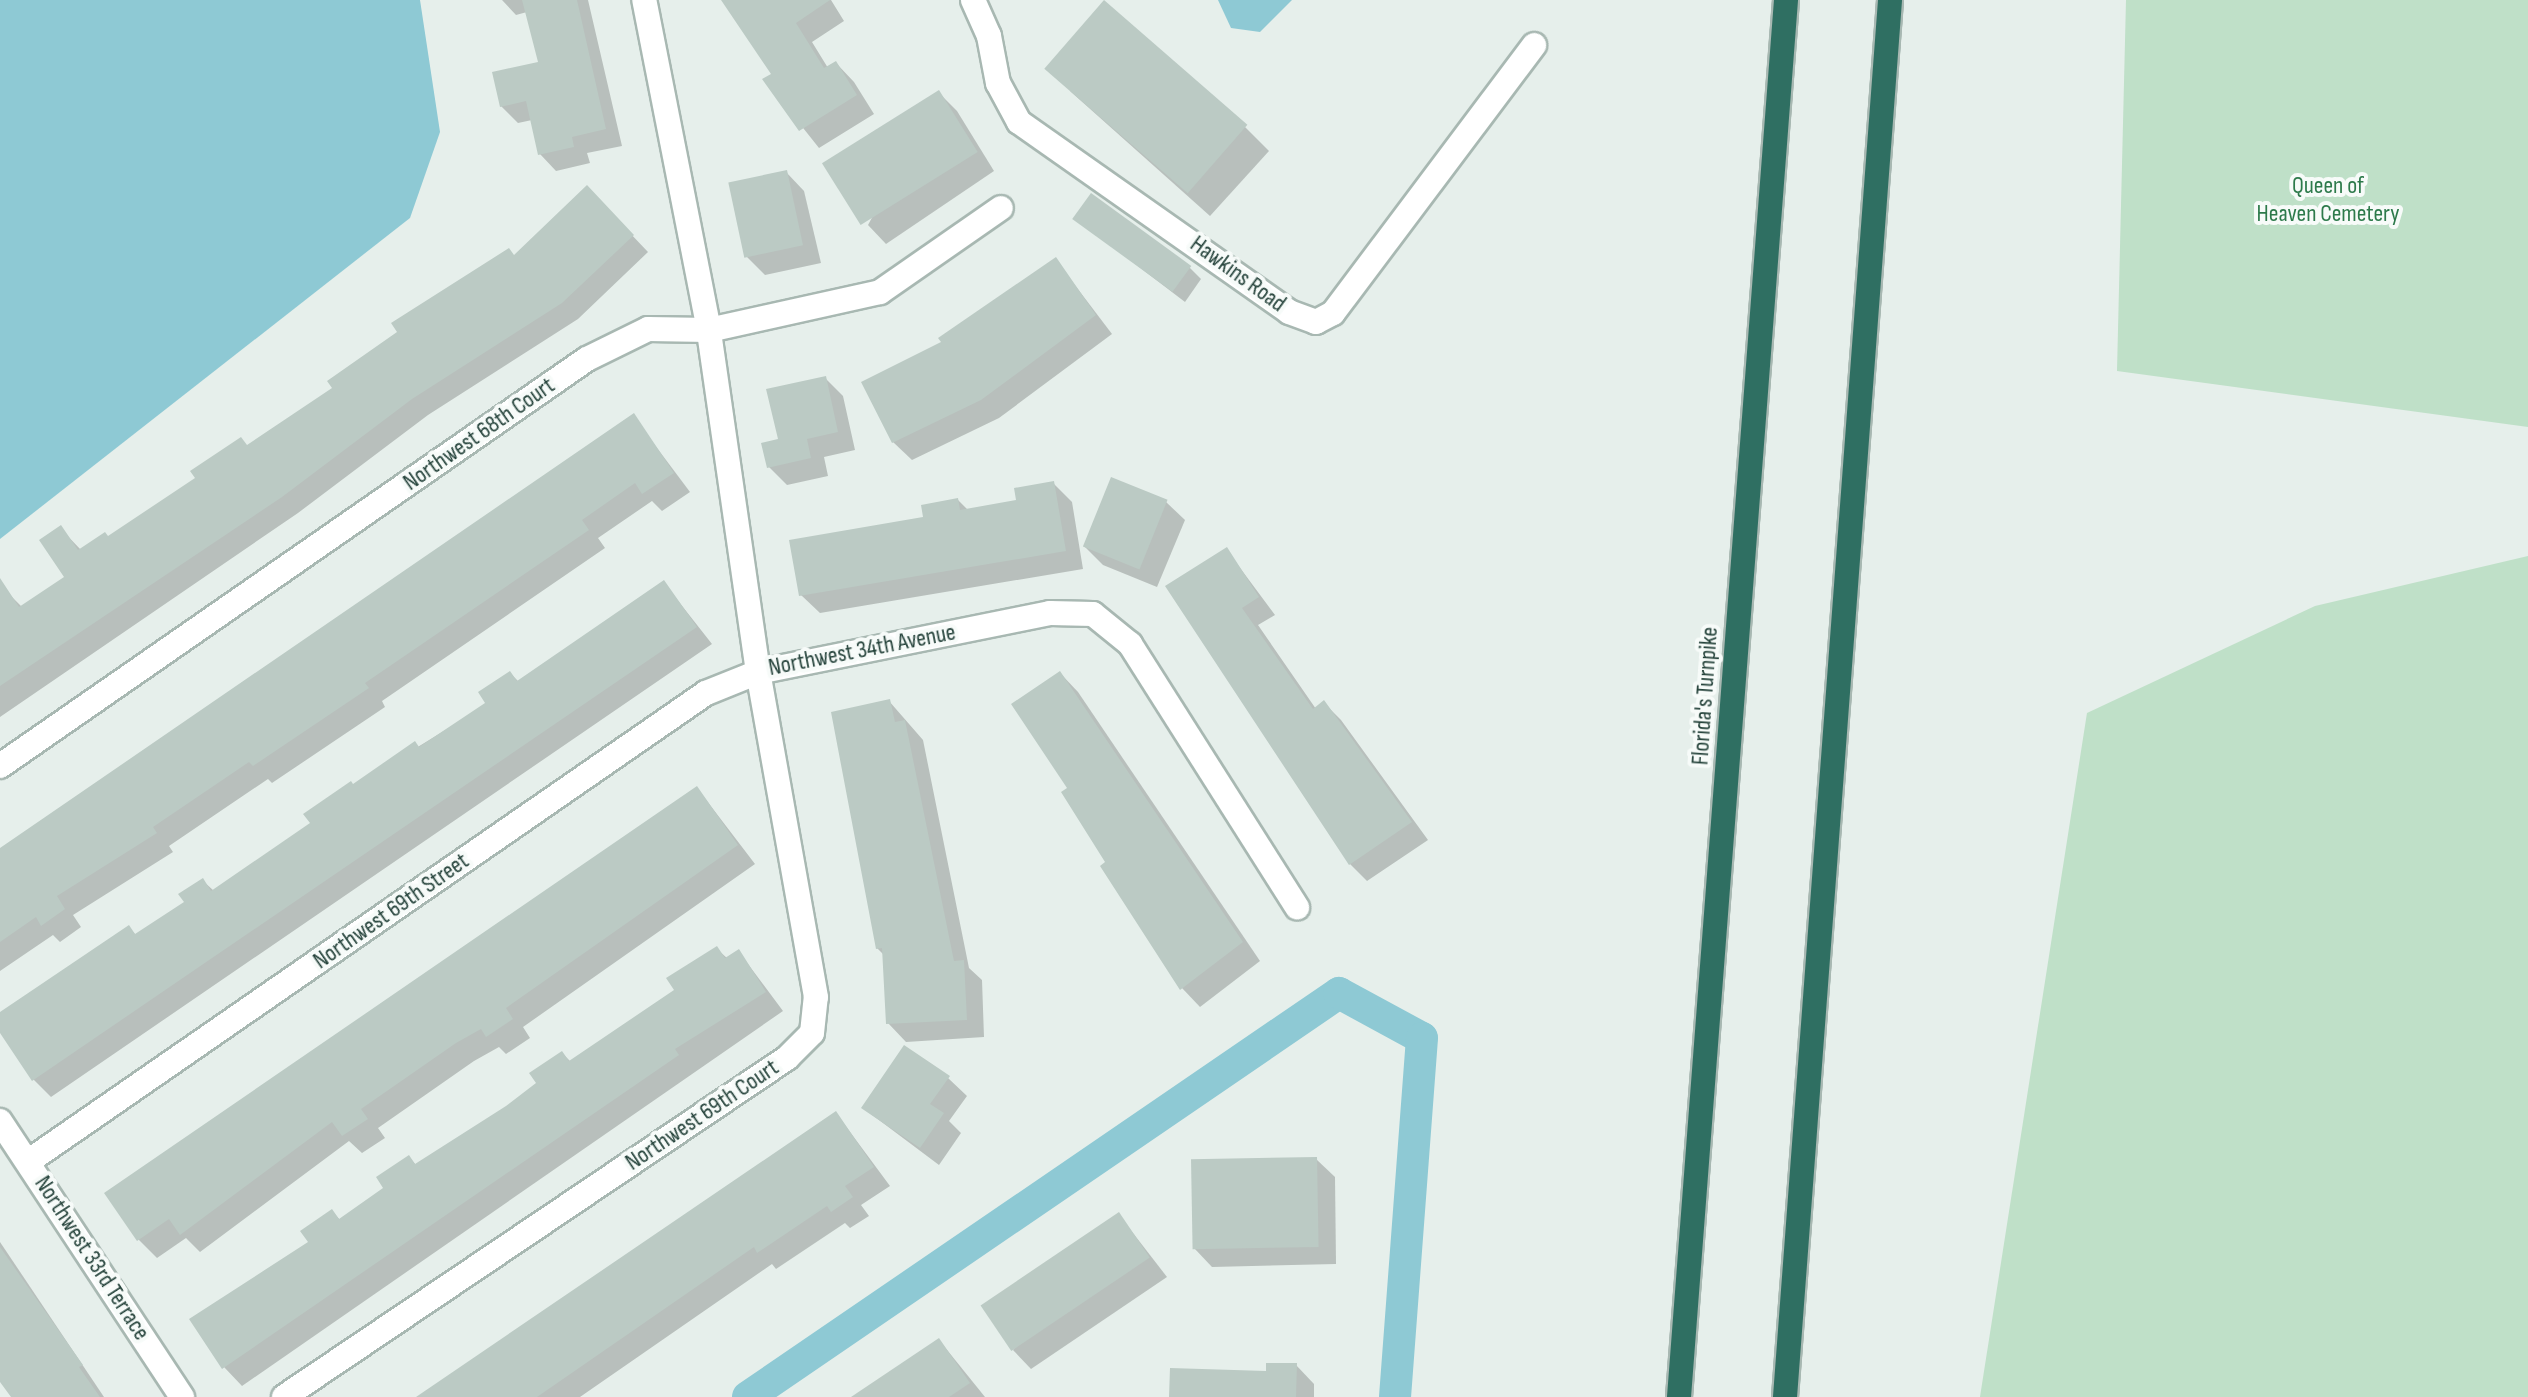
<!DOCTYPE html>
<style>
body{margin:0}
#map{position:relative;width:2528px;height:1397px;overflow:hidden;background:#e6efeb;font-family:"Sofia Sans Condensed",sans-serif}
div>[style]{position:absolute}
.green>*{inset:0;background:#bfe0c8}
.water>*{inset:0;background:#8ec9d4}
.shadow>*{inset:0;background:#0003}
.canal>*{height:32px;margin:-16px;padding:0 16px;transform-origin:16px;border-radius:16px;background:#8ec9d4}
.building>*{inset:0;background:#bbcac4;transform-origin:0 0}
.roads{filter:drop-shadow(2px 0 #a8b8b2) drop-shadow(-2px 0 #a8b8b2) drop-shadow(0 2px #a8b8b2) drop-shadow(0 -2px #a8b8b2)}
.minor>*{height:24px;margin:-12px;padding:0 12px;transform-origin:12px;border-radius:12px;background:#fff}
.motorway>*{height:24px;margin:-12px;padding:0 12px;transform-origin:12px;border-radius:12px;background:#2f6f62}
span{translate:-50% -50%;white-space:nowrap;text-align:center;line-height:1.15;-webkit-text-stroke:8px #f7fbf9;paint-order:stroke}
.park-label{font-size:24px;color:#2d7a4b}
.street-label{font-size:24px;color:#24423a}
</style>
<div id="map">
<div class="green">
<div style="clip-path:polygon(2126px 0,2528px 0,2528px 427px,2117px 371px)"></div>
<div style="clip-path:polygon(2528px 556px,2528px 1397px,1980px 1397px,2087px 713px,2315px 606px)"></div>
</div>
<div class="water">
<div style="clip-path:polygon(0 0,420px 0,440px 132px,410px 218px,0 539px)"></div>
<div style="clip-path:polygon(1218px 0,1292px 0,1260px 32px,1231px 28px)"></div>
</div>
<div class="shadow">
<div style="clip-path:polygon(502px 0,588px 0,622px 146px,587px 153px,590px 163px,556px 171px,540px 154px,532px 120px,518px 123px,501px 106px,540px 63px,527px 12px,516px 15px)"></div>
<div style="clip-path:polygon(724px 0,831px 0,844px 21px,812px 42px,828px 68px,836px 63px,854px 82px,874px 114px,819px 148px,765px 80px,774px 74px)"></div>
<div style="clip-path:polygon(1070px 91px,1245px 127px,1269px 151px,1210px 216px)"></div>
<div style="clip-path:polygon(939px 93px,957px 111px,994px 171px,886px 244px,868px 225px)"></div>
<div style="clip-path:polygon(786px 172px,804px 191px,821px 263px,765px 275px,747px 257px)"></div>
<div style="clip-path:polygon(587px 188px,648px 252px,578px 319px,428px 415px,298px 513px,0 717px,0 598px,8px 593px,22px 607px,67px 577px,60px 528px,81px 550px,108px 538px,335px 388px,515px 257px)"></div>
<div style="clip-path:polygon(1075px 218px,1189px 267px,1201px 279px,1185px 302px)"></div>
<div style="clip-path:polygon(1055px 259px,1112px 334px,999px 418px,912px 460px,893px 442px,944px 343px)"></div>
<div style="clip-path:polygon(825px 378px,843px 396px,855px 450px,824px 457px,828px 476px,787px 485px,769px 467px,780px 440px)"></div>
<div style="clip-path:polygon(633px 416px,690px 492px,662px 511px,652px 501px,598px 538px,605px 548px,382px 701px,385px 707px,272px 783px,268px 779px,169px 846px,173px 852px,73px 915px,81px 927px,60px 942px,53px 935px,0 971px,0 852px)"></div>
<div style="clip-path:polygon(1053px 483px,1072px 502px,1083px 569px,820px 613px,801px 595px,958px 500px,968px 510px,1019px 502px)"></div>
<div style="clip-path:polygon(1166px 502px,1185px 520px,1157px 587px,1103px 565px,1085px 547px)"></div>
<div style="clip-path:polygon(1226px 549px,1275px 615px,1258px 625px,1316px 709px,1324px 703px,1341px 720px,1428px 840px,1367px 881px,1350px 864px,1168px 587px)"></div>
<div style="clip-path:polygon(664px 583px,712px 644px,51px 1097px,34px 1080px,0 1030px,0 1014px,128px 927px,137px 936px,187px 903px,202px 880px,214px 891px,312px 824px,354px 786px,488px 704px,510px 673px,519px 682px)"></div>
<div style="clip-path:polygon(1060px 673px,1078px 692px,1260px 961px,1200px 1007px,1182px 988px,1108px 863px)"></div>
<div style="clip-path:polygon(889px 701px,923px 740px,969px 968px,982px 980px,984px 1037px,906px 1042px,888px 1023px,884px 955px,877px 948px)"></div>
<div style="clip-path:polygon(697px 788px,755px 864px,523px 1027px,530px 1038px,506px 1054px,499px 1047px,474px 1061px,378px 1128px,385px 1138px,362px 1153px,349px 1141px,200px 1252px,186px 1238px,157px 1258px,139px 1240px,107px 1194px)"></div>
<div style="clip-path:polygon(717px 949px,728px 959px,739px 952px,783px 1011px,242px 1386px,224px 1367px,332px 1211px,340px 1220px,386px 1188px,409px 1157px,416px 1165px,508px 1107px,539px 1083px,562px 1053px,571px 1062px,676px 990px)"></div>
<div style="clip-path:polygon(948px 1078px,967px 1096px,949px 1121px,961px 1133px,939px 1165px,863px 1108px)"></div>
<div style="clip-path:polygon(836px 1113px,890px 1186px,861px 1205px,869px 1216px,850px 1228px,845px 1223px,776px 1269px,772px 1264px,580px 1397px,422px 1397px)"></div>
<div style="clip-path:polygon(1316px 1159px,1335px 1177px,1336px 1264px,1212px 1267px,1194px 1248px)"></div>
<div style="clip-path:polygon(1119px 1215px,1167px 1277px,1031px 1369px,1013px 1350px)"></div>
<div style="clip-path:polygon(0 1242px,104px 1397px,13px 1397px,0 1378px)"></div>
<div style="clip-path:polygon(939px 1340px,985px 1397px,855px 1397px)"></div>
<div style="clip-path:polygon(1296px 1365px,1314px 1384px,1314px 1397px,1171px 1397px)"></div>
</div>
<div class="canal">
<div style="left:748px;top:1397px;width:716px;rotate:-34.36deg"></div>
<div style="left:1339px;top:993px;width:94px;rotate:28.5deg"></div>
<div style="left:1422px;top:1038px;width:360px;rotate:94.3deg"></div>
</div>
<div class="building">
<div style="clip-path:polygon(522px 0,577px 0,606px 129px,572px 137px,574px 147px,538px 155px,526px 101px,500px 107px,492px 72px,538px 62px)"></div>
<div style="clip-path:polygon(721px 0,830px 0,796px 23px,824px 68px,836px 61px,857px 95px,799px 131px,762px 79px,771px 74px)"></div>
<div style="left:1104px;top:0;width:190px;height:91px;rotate:41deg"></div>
<div style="left:939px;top:90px;width:73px;height:138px;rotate:58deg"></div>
<div style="left:787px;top:170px;width:77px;height:60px;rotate:78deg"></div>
<div style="clip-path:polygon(587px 185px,634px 235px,562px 303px,412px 399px,282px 497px,0 686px,0 578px,19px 607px,64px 577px,39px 540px,61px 525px,78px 550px,105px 532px,108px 536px,195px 478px,190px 471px,241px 437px,247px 445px,332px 388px,327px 381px,397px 332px,391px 323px,509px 248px,514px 255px)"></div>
<div style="left:1091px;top:193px;width:124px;height:32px;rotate:36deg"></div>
<div style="clip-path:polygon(1056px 257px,1096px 315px,981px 400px,892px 443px,861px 382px,941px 342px,938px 338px)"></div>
<div style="clip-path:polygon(826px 376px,838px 432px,807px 439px,811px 458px,767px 468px,761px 443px,778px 439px,766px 389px)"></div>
<div style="clip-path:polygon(634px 413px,674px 473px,642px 494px,635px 483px,582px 520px,589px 530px,365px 683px,369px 688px,253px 766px,249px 762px,153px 827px,157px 833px,57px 896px,65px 909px,41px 926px,36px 917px,0 942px,0 848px)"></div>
<div style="left:1111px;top:477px;width:61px;height:75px;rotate:22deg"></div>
<div style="clip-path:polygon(1054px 481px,1066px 551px,799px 596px,789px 540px,923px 517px,921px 505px,958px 498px,960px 510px,1016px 500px,1014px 488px)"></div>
<div style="clip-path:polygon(1227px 547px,1259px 597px,1242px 608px,1313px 709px,1324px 700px,1412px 822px,1349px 865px,1165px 586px)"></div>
<div style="clip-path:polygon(664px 580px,697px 627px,32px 1081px,0 1033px,0 1012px,129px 925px,135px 934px,184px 902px,178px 894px,203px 878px,211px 891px,310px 823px,303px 814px,351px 781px,353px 784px,415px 741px,419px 747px,485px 703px,478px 692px,510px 671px,517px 681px)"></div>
<div style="clip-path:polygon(1060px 671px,1243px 942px,1180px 990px,1100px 866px,1105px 862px,1061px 792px,1067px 788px,1011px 704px)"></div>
<div style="clip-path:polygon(890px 699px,895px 722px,905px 720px,954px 961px,964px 960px,967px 1020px,886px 1024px,882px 948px,876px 949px,831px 712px)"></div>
<div style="clip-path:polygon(697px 786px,738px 845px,506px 1008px,513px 1019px,486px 1037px,481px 1029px,456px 1043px,361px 1109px,368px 1119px,342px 1136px,332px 1122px,180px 1235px,169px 1219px,137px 1241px,104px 1193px)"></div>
<div style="clip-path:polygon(717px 946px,725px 958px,739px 949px,766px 992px,675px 1049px,679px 1055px,222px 1369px,189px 1319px,308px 1242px,300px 1231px,332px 1209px,339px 1219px,383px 1188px,376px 1177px,409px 1155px,415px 1164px,506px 1106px,536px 1083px,529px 1073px,562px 1051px,569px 1061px,674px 990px,666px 978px)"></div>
<div style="clip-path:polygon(904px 1045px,950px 1076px,930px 1104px,944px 1113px,920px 1148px,861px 1108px)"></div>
<div style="clip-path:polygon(836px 1111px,874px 1167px,845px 1186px,853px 1197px,831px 1212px,827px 1206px,757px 1253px,754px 1247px,537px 1397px,416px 1397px)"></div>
<div style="left:1317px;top:1157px;width:90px;height:126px;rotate:89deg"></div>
<div style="left:1119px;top:1212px;width:55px;height:167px;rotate:56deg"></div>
<div style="clip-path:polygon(0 1247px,83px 1365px,79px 1367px,100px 1397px,11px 1397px,0 1382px)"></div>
<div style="clip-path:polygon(939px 1338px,970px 1383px,949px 1397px,851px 1397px)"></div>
<div style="clip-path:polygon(1266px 1363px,1297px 1363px,1296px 1397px,1169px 1397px,1170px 1368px,1266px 1371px)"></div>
</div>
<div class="roads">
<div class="minor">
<div style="left:973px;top:0;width:39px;rotate:66deg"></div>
<div style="left:989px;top:36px;width:48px;rotate:79.2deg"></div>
<div style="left:998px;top:83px;width:44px;rotate:61.7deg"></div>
<div style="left:1019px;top:122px;width:330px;rotate:35.1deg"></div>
<div style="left:1289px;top:312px;width:29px;rotate:20deg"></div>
<div style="left:1316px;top:322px;width:19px;rotate:-28deg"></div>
<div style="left:1333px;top:313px;width:335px;rotate:-53.1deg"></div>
<div style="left:0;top:766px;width:714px;rotate:-34.74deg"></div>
<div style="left:587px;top:359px;width:68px;rotate:-26.2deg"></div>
<div style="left:648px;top:329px;width:61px;rotate:0.9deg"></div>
<div style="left:709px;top:330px;width:175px;rotate:-12.5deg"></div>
<div style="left:880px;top:292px;width:147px;rotate:-34.8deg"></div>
<div style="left:0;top:1121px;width:331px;rotate:56.6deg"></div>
<div style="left:29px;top:1161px;width:823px;rotate:-34.66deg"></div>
<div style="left:706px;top:693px;width:56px;rotate:-22deg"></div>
<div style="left:758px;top:672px;width:298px;rotate:-11.4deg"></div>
<div style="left:1050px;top:613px;width:43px;rotate:1.3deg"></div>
<div style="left:1093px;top:614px;width:48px;rotate:39deg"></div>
<div style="left:1130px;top:644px;width:312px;rotate:57.6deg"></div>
<div style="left:284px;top:1397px;width:607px;rotate:-33.98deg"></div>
<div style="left:787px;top:1058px;width:35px;rotate:-45deg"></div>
<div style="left:812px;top:1033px;width:36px;rotate:-84deg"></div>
<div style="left:816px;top:997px;width:330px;rotate:-100.1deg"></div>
<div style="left:758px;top:672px;width:345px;rotate:-98.2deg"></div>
<div style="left:709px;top:330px;width:336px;rotate:-101.1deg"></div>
</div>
<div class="motorway">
<div style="left:1679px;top:1397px;width:1401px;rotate:-85.62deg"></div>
<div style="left:1785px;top:1397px;width:1401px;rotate:-85.7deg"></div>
</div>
</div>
<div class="park-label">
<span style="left:2328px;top:200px">Queen of<br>Heaven Cemetery</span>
</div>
<div class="street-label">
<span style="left:1238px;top:274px;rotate:36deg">Hawkins Road</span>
<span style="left:479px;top:434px;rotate:-35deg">Northwest 68th Court</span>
<span style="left:862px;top:650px;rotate:-11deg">Northwest 34th Avenue</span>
<span style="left:1705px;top:696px;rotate:-86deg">Florida's Turnpike</span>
<span style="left:391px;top:911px;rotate:-35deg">Northwest 69th Street</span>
<span style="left:702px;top:1115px;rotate:-34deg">Northwest 69th Court</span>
<span style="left:92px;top:1258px;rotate:57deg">Northwest 33rd Terrace</span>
</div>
</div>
